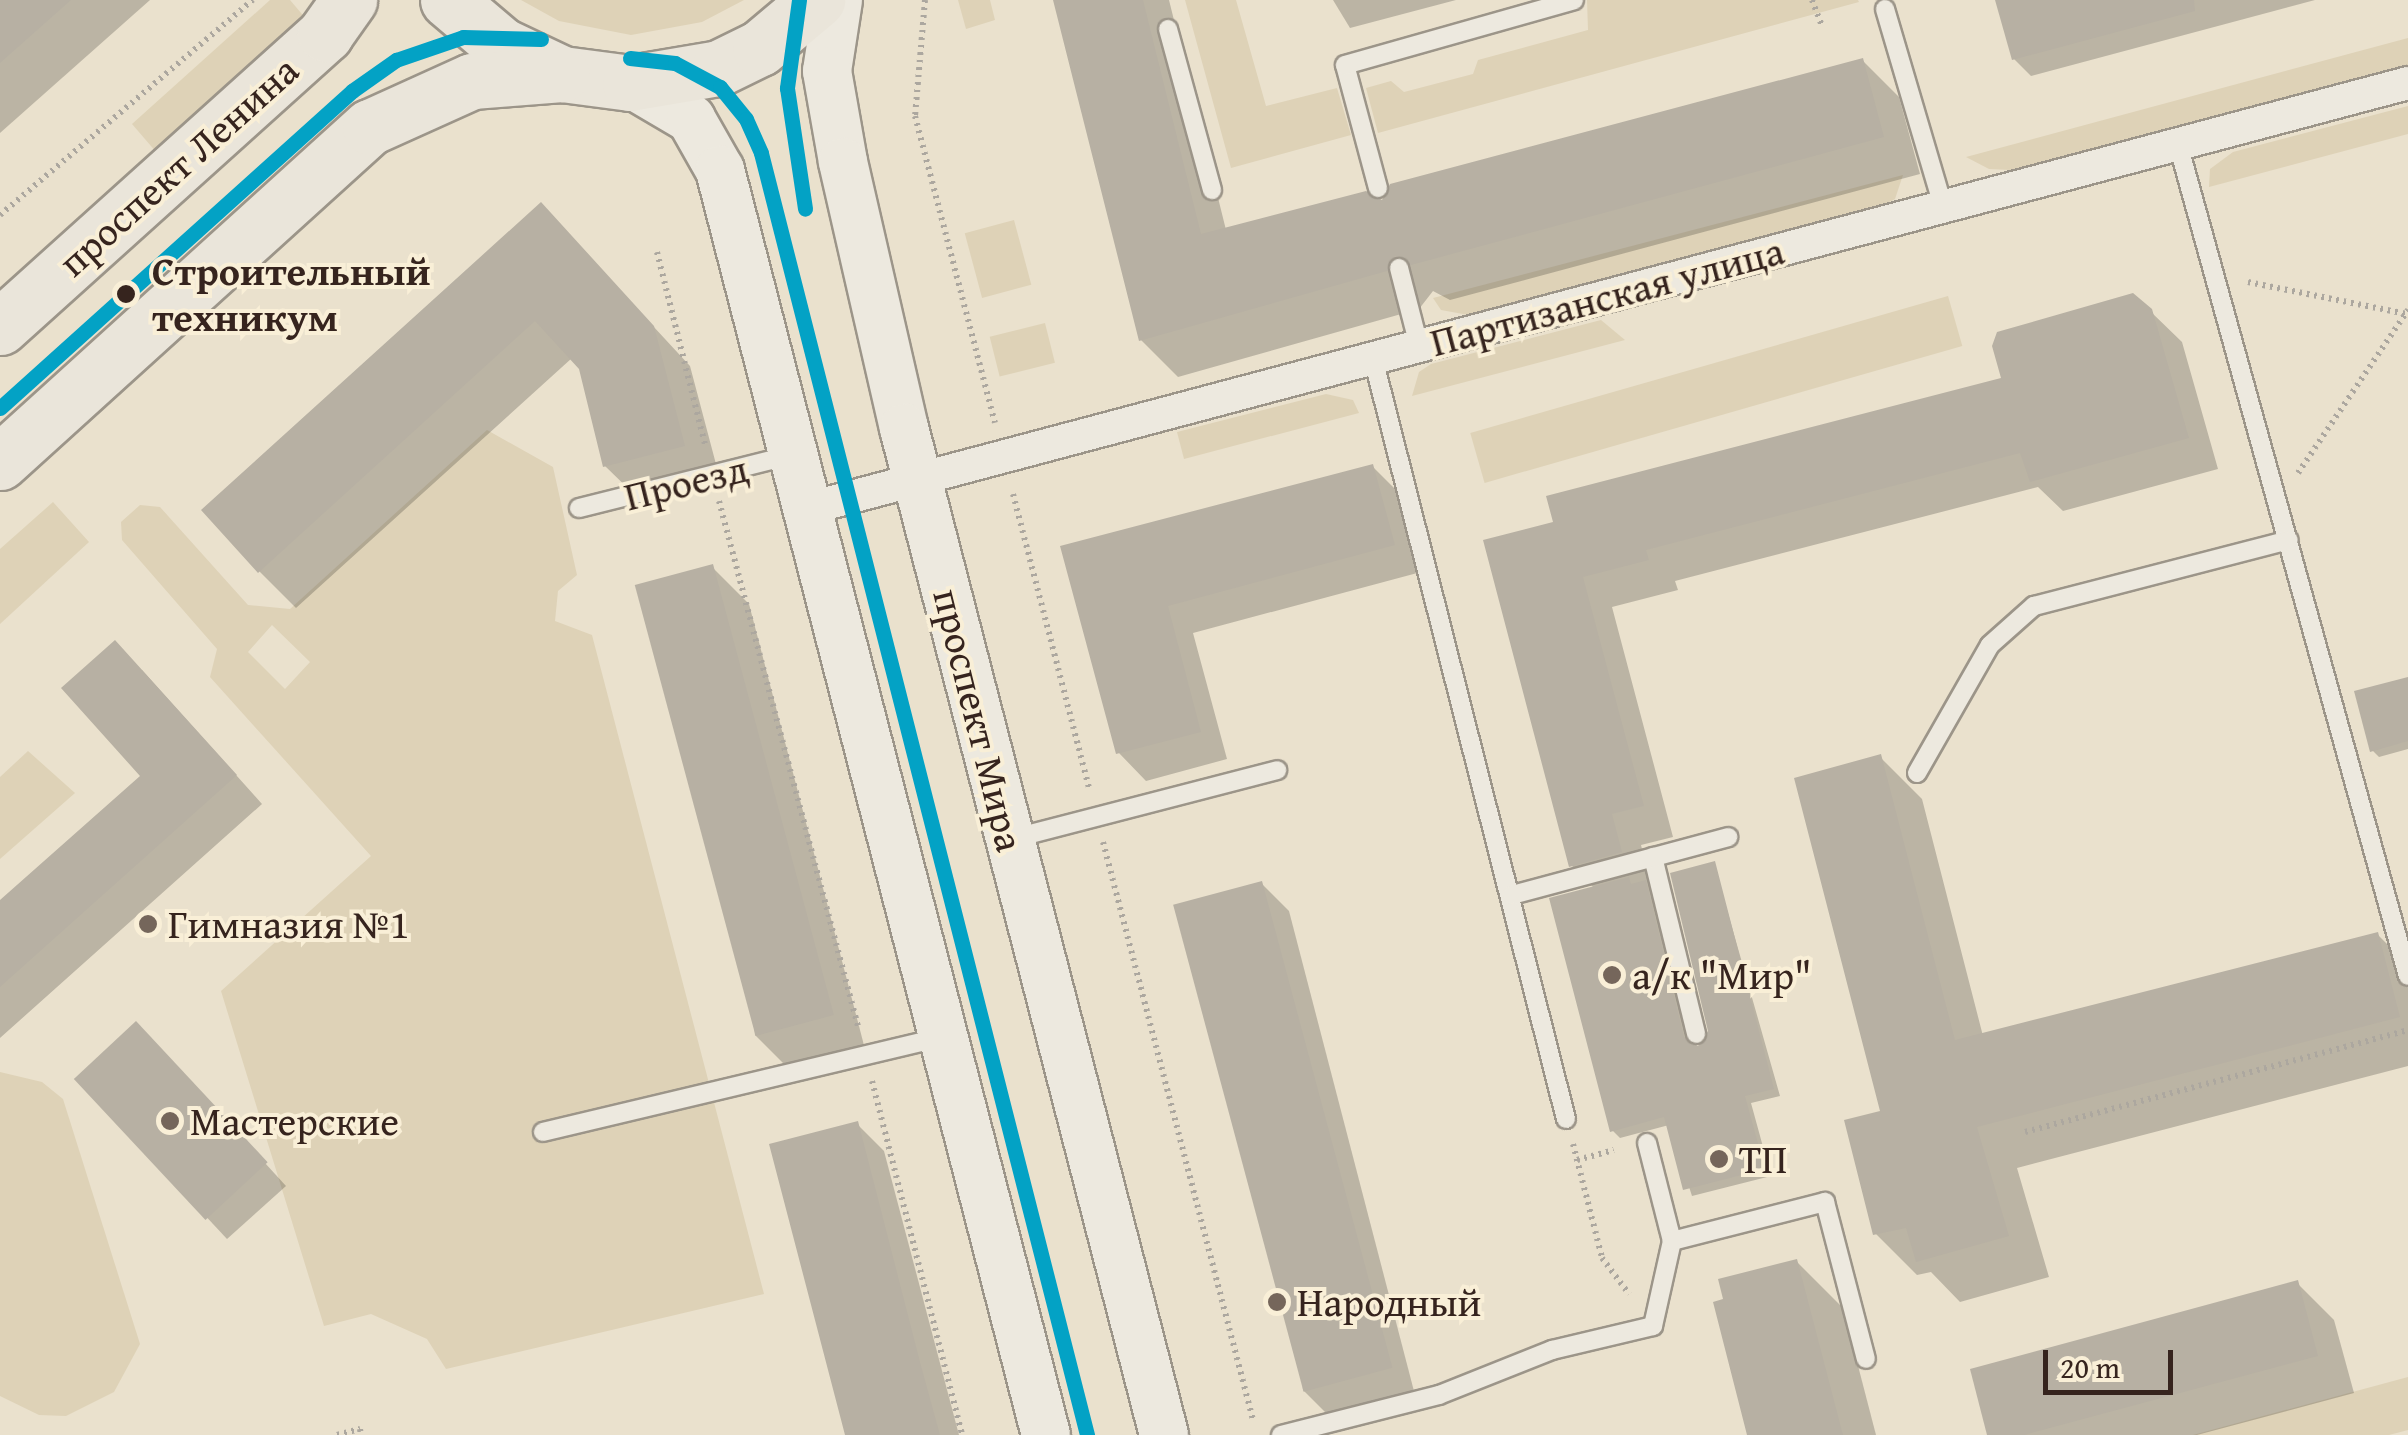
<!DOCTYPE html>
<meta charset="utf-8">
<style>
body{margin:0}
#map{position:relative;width:2408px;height:1435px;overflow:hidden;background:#eae1cd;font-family:"Gentium Book Plus",serif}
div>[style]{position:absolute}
.green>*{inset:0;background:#ded2b7;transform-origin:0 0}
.shadow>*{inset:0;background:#0003}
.building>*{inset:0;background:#b7b0a3;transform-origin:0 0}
.path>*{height:6px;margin-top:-3px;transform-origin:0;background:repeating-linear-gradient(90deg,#aca79f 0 2.5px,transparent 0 7.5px)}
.roads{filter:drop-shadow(2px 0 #9c9589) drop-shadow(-2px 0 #9c9589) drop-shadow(0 2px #9c9589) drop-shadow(0 -2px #9c9589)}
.lane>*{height:18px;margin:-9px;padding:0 9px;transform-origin:9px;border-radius:9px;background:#ede9df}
.street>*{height:32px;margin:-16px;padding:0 16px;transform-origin:16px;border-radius:16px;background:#ede9df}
.secondary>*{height:48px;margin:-24px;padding:0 24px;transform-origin:24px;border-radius:24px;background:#ede9df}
.highway>*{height:55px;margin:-27.5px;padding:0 27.5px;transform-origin:27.5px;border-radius:27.5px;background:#eae5da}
.tram-1>*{height:15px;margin:-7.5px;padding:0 7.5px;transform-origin:7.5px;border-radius:7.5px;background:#03a2c5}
.dots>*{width:28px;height:28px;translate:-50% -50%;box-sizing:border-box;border:5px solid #f9efd7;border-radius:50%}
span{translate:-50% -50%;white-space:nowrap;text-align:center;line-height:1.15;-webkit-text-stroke:8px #f9efd7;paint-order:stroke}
.street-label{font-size:40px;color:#36241e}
.stop-label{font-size:40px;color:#36241e;font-weight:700}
.left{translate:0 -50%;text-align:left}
.poi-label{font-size:40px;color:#36241e}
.scale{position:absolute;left:2043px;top:1350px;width:130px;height:45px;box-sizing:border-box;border:5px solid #36241e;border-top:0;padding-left:12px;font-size:30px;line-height:35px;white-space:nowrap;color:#36241e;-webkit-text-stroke:8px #f9efd7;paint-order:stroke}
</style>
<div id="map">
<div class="green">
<div style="clip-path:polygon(270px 0,290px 0,307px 20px,157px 153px,132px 124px)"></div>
<div style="clip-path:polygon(521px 0,744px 0,702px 22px,631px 35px,559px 21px)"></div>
<div style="clip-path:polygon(958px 0,990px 0,995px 20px,966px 29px)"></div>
<div style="clip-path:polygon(1185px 0,1236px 0,1266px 106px,1337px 88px,1351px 135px,1231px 168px)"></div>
<div style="clip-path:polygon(1587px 0,1858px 0,1859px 2px,1378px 133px,1366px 88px,1391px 81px,1404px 92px,1473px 74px,1478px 60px,1588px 30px)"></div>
<div style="clip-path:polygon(2408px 38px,2408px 65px,2011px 170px,1989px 169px,1966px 157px)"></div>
<div style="clip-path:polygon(2408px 106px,2408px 134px,2209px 187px,2210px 169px,2233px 152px)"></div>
<div style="clip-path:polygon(1903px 175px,1895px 199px,1880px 207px,1474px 316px,1441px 310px,1433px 298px)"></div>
<div style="left:1014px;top:220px;width:67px;height:51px;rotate:75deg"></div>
<div style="left:1948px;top:296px;width:52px;height:497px;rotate:74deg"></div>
<div style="clip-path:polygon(1601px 320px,1625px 340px,1412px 396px,1419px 372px,1431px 364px)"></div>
<div style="left:1045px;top:323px;width:41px;height:57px;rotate:76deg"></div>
<div style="clip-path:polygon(1326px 394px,1353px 400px,1359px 413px,1184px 459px,1177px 432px)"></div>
<div style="clip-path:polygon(evenodd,487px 430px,553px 467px,577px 575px,558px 591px,555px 621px,592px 635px,764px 1294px,446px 1369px,427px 1339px,371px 1314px,324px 1326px,221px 991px,371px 856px,210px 677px,217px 649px,122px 540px,121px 522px,140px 505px,160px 507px,248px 605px,290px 609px,487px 430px,272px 625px,310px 662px,285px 689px,248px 652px,272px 625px)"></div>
<div style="clip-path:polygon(53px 502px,89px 542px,0 624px,0 549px)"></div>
<div style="clip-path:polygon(28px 751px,75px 793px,0 859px,0 777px)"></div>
<div style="clip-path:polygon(0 1072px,42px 1082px,63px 1099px,140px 1344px,114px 1392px,66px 1416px,39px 1415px,0 1396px)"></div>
<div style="clip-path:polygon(2408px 1377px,2408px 1430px,2389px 1435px,2193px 1435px)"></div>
</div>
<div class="shadow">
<div style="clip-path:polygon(0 0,150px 0,0 133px)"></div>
<div style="clip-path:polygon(1055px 0,1169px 0,1226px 230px,1383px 203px,1862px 60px,1899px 97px,1920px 174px,1450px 300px,1433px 291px,1419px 309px,1178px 377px,1141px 340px)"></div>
<div style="clip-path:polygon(1333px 0,1456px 0,1350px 28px)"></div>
<div style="clip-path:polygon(1998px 0,2315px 0,2031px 76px,2014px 59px)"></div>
<div style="clip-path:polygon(541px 205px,690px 366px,721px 483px,643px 503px,605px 466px,581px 367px,572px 358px,296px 608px,259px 571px)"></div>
<div style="clip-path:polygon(2150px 311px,2182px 342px,2218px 469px,2063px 511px,2038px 487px,1675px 581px,1678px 590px,1612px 607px,1673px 837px,1641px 845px,1690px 1044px,1699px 1050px,1711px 1032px,1714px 864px,1780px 1096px,1751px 1103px,1771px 1176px,1692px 1196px,1669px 1125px,1620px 1138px,1612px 1130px,1594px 888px,1571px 865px,1556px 524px,2004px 380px)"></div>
<div style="clip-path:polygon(1372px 466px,1400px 494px,1421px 572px,1193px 633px,1227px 759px,1146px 781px,1119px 753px,1064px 548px)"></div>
<div style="clip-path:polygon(712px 567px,749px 604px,866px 1053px,792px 1072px,755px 1035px)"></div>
<div style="clip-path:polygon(142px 670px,262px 804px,0 1038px,0 904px,144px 776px)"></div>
<div style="clip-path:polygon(2408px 679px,2408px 749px,2379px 757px,2372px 750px)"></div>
<div style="clip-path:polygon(1880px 757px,1922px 799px,1983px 1036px,2378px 935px,2408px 965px,2408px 1066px,2017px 1168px,2049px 1277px,1960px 1302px,1931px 1272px,1917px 1275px,1876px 1234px,1883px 1113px)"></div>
<div style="clip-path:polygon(1262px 884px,1289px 911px,1415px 1395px,1330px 1417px,1303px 1390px)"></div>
<div style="clip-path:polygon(157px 1045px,286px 1186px,227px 1239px,77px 1078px)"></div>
<div style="clip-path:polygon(857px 1124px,884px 1151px,959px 1435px,848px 1435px)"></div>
<div style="clip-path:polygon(1797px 1262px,1843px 1308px,1876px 1435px,1750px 1435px)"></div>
<div style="clip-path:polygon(2297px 1283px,2334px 1320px,2354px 1393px,2197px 1435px,1990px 1435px)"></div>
</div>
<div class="building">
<div style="clip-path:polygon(0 0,71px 0,0 63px)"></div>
<div style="clip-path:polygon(1053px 0,1143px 0,1201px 234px,1366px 191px,1382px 200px,1390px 184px,1863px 58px,1884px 137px,1411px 265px,1395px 256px,1387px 271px,1139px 341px)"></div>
<div style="clip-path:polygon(1995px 0,2194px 0,2195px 11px,2012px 60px)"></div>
<div style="clip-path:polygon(541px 202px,654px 326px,685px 446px,603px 467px,579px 369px,535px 321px,258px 573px,201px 510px)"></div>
<div style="clip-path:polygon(2133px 293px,2152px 309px,2189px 438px,2030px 482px,2020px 453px,1646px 550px,1649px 560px,1583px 577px,1644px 806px,1612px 814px,1622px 852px,1569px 867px,1483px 540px,1553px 522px,1546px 496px,2001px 378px,1992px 346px,1997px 332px)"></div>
<div style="clip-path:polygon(1373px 464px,1395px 545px,1168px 606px,1201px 732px,1116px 754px,1060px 546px)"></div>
<div style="left:713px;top:564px;width:467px;height:81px;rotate:75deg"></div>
<div style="clip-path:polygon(115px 640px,237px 775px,0 987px,0 900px,140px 776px,61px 688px)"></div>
<div style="clip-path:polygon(2408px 677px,2408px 741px,2370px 752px,2354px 691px)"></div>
<div style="clip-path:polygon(1881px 754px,1955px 1040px,2378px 932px,2400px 1017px,1977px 1127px,2009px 1236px,1916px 1262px,1906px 1228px,1873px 1235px,1844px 1120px,1880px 1111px,1794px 778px)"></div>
<div style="clip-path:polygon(1715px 861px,1774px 1089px,1745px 1096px,1765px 1169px,1683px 1190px,1664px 1117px,1610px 1132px,1549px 898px,1629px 877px,1631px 884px,1646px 880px,1684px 1037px,1698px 1046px,1708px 1031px,1670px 873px)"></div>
<div style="left:1262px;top:881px;width:504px;height:92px;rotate:75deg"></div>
<div style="left:136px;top:1021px;width:193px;height:85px;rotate:47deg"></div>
<div style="clip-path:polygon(858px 1121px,920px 1362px,940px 1435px,845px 1435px,769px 1144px)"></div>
<div style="clip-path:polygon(1797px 1259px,1843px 1435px,1747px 1435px,1713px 1302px,1723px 1299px,1718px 1279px)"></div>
<div style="clip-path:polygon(2298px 1280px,2318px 1356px,2024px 1435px,1987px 1435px,1970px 1369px)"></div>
</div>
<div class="path">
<div style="left:925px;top:0;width:116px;rotate:94.9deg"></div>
<div style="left:915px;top:116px;width:317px;rotate:75.4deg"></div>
<div style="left:1812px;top:0;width:28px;rotate:69deg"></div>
<div style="left:0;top:215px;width:332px;rotate:-40.4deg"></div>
<div style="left:657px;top:252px;width:199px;rotate:76deg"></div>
<div style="left:2248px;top:282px;width:162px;rotate:11.4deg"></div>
<div style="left:2298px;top:473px;width:197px;rotate:-56deg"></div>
<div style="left:1013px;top:494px;width:307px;rotate:75.5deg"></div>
<div style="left:719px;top:501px;width:547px;rotate:75.18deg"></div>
<div style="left:1103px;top:842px;width:597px;rotate:75.45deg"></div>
<div style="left:872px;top:1081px;width:365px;rotate:75.7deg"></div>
<div style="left:2025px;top:1132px;width:396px;rotate:-14.9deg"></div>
<div style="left:1573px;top:1144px;width:118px;rotate:75.7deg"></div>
<div style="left:1602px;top:1258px;width:45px;rotate:53.1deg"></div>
<div style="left:1577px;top:1160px;width:38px;rotate:-15deg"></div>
<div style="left:337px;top:1435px;width:24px;rotate:-15deg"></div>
<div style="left:360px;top:1429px;width:6px;rotate:81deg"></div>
</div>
<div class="roads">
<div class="lane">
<div style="left:1885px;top:9px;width:205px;rotate:73.6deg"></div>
<div style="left:1168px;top:29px;width:167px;rotate:74.7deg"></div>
<div style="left:2178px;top:144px;width:863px;rotate:74.55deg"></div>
<div style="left:1378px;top:188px;width:127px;rotate:-105deg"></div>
<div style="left:1345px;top:65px;width:238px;rotate:-15.8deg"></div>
<div style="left:1399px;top:268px;width:81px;rotate:75.6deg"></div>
<div style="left:1373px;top:358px;width:785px;rotate:75.77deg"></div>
<div style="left:579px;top:508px;width:219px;rotate:-14deg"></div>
<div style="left:1917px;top:773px;width:147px;rotate:-60.3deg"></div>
<div style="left:1990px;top:645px;width:59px;rotate:-41.6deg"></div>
<div style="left:2034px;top:606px;width:263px;rotate:-14.5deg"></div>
<div style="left:1011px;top:839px;width:275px;rotate:-14.5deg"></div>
<div style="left:1653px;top:857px;width:182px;rotate:76.3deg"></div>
<div style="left:1512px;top:895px;width:224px;rotate:-15deg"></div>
<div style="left:543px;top:1132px;width:410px;rotate:-13.4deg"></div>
<div style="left:1647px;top:1143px;width:101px;rotate:75.7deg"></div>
<div style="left:1281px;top:1435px;width:163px;rotate:-14.2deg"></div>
<div style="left:1439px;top:1395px;width:122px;rotate:-21.7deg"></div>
<div style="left:1552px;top:1350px;width:104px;rotate:-13.4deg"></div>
<div style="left:1653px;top:1326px;width:87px;rotate:-77.4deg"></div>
<div style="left:1672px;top:1241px;width:158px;rotate:-14.3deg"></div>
<div style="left:1825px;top:1202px;width:162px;rotate:75.4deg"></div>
</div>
<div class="street">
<div style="left:806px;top:509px;width:1658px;rotate:-14.89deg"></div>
</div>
<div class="secondary">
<div style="left:838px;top:0;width:72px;rotate:98.8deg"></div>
<div style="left:827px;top:71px;width:92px;rotate:80deg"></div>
<div style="left:843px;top:162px;width:273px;rotate:77.1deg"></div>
<div style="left:904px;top:428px;width:1040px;rotate:75.52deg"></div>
<div style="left:630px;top:83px;width:71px;rotate:30.5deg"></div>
<div style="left:691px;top:119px;width:59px;rotate:60.4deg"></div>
<div style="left:720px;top:170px;width:1306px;rotate:75.55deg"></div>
</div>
<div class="highway">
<div style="left:448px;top:0;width:70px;rotate:40.3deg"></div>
<div style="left:501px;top:45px;width:68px;rotate:25.4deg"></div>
<div style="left:562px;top:74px;width:69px;rotate:7.5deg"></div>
<div style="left:630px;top:83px;width:90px;rotate:-9.6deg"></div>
<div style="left:719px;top:68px;width:46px;rotate:-26deg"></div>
<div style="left:760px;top:48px;width:75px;rotate:-40.1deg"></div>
<div style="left:0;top:327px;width:438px;rotate:-42deg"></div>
<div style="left:325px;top:34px;width:42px;rotate:-54.8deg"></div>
<div style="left:0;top:462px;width:499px;rotate:-42.2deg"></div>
<div style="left:370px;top:127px;width:112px;rotate:-24.3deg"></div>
<div style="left:472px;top:81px;width:90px;rotate:-4.4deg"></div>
</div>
</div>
<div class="tram-1">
<div style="left:799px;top:0;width:89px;rotate:97.8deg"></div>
<div style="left:787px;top:88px;width:122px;rotate:81.5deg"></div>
<div style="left:630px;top:58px;width:45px;rotate:6.3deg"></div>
<div style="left:675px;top:63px;width:51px;rotate:28.1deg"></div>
<div style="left:720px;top:87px;width:41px;rotate:50.9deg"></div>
<div style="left:746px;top:119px;width:37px;rotate:66deg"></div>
<div style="left:761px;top:153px;width:1323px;rotate:75.73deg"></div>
<div style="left:0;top:408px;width:474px;rotate:-42deg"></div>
<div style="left:352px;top:91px;width:54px;rotate:-35.2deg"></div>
<div style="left:396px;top:60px;width:71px;rotate:-18.9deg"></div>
<div style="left:463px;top:37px;width:78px;rotate:1.5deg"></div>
</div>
<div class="dots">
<div style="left:126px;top:294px;background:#36241e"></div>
<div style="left:148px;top:924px;background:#75665b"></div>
<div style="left:1612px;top:975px;background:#75665b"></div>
<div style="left:170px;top:1121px;background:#75665b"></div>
<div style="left:1719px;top:1159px;background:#75665b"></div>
<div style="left:1277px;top:1302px;background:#75665b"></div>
</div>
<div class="street-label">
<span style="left:178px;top:166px;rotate:-42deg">проспект Ленина</span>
<span style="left:1607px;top:296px;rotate:-15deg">Партизанская улица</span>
<span style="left:686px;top:482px;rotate:-14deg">Проезд</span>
<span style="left:979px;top:720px;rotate:76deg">проспект Мира</span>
</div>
<div class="stop-label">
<span class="left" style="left:152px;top:294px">Строительный<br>техникум</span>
</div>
<div class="poi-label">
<span class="left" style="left:168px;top:924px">Гимназия №1</span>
<span class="left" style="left:1632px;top:975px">а/к "Мир"</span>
<span class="left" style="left:190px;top:1121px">Мастерские</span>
<span class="left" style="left:1739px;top:1159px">ТП</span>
<span class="left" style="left:1297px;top:1302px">Народный</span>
</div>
<div class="scale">20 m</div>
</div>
